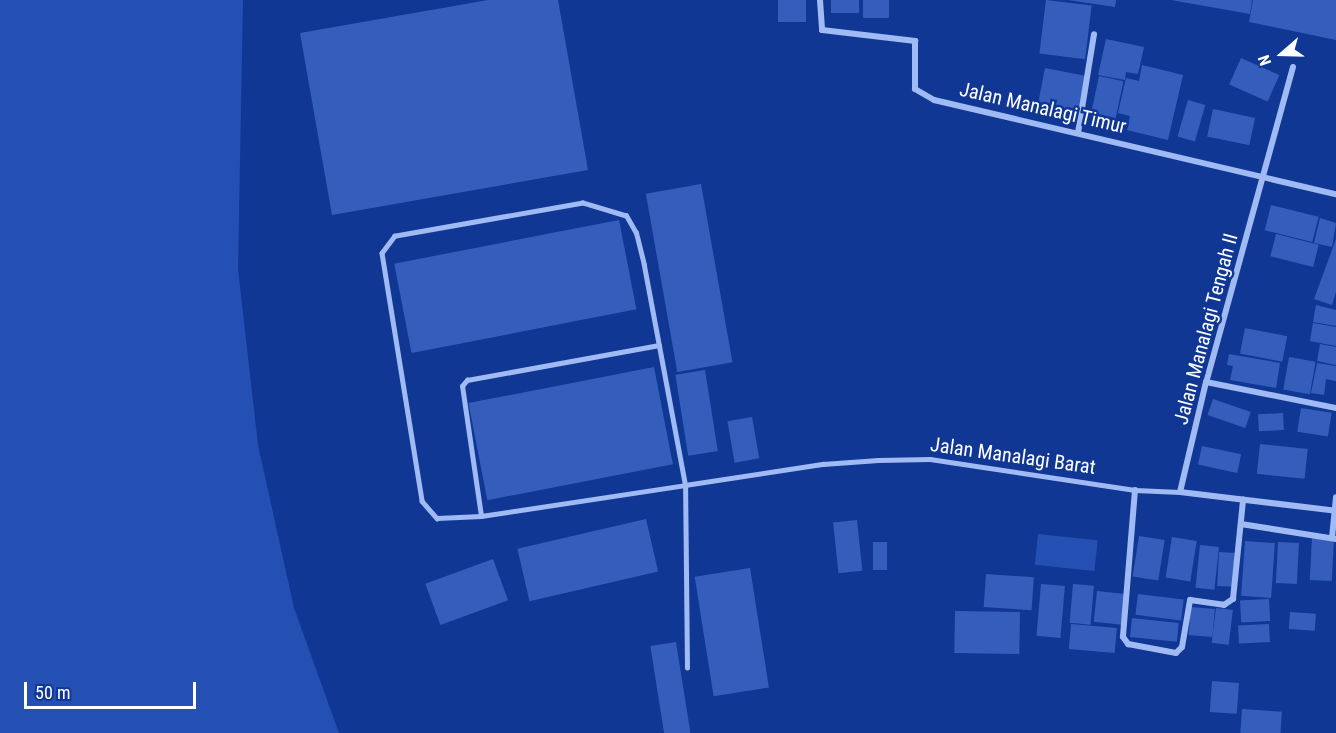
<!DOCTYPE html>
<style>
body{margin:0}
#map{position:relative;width:1336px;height:733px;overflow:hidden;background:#113795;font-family:"Roboto Condensed",sans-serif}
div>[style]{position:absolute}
.green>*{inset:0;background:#2450b4;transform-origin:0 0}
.building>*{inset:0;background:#355ebc;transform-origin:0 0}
.lane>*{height:4.5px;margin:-2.25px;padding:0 2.25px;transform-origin:2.25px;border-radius:2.25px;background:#a0baf3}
.street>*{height:6px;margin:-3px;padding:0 3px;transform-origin:3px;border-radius:3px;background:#a0baf3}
span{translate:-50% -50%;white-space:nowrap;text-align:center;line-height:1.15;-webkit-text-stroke:5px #113795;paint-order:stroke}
.street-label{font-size:20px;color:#fff}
.north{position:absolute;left:1252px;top:24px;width:60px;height:60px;-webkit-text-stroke:4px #113795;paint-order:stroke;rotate:250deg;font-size:16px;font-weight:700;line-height:24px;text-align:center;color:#fff}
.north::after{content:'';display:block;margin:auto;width:21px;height:27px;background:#fff;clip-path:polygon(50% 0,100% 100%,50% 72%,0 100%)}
.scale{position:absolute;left:24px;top:682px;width:172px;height:27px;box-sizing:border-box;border:3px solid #fff;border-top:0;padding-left:8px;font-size:18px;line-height:21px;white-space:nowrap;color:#fff;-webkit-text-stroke:4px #113795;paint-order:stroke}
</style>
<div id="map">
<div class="green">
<div style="clip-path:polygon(0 0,243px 0,238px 269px,258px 445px,294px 608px,339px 733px,0 733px)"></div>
<div style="left:1038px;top:534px;width:60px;height:31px;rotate:6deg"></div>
</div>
<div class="building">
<div style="clip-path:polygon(488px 0,558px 0,588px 170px,332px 215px,300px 33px)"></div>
<div style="left:778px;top:0;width:28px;height:22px"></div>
<div style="left:831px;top:0;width:28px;height:13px"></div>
<div style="left:863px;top:0;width:26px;height:18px"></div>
<div style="left:1046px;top:0;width:46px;height:54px;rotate:7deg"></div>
<div style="clip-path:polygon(1068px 0,1116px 0,1115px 7px)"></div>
<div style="clip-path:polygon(1171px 0,1252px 0,1250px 14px)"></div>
<div style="clip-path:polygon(1253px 0,1336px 0,1336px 40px,1249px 22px)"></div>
<div style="clip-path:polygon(1106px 39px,1144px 47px,1138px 74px,1126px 72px,1125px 80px,1098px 75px)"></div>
<div style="left:1241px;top:58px;width:42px;height:29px;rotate:24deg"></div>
<div style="clip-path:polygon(1142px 65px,1183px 75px,1168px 140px,1127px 130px,1130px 116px,1118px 113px,1126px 78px,1139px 81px)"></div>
<div style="left:1045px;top:68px;width:42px;height:44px;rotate:11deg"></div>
<div style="left:1099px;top:76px;width:25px;height:42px;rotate:12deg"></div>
<div style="left:1188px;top:100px;width:18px;height:38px;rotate:16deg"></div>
<div style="left:1213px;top:109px;width:43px;height:28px;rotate:12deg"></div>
<div style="left:701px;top:184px;width:181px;height:56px;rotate:80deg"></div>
<div style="left:1271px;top:205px;width:49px;height:26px;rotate:14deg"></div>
<div style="clip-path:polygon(1320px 218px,1336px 223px,1332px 247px,1314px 243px)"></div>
<div style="left:619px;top:220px;width:91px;height:229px;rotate:79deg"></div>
<div style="left:1276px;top:234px;width:44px;height:23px;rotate:14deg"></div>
<div style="clip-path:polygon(1336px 239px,1336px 292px,1332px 305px,1314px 299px)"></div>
<div style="clip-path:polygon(1316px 305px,1336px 310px,1336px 326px,1313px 322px)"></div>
<div style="clip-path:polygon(1313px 323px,1336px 327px,1336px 346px,1310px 341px)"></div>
<div style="left:1245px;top:328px;width:43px;height:26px;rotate:11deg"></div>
<div style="clip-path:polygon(1320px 344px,1336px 347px,1336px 365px,1317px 361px)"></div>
<div style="clip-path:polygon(1229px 354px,1280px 363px,1276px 388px,1230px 380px,1233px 366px,1227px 365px)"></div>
<div style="left:1289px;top:357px;width:27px;height:33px;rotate:10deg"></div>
<div style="clip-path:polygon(1317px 363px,1336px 366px,1336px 381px,1326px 379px,1324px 395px,1311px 393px)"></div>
<div style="left:654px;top:367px;width:99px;height:189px;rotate:79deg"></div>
<div style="left:705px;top:370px;width:82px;height:30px;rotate:81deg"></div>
<div style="left:1213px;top:399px;width:40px;height:17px;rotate:19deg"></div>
<div style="left:1301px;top:408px;width:31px;height:24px;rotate:9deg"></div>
<div style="left:1283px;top:413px;width:17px;height:25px;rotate:87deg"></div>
<div style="left:752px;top:417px;width:42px;height:25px;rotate:80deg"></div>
<div style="left:1260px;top:444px;width:48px;height:30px;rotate:6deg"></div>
<div style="left:1202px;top:446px;width:40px;height:19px;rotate:12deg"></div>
<div style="left:646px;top:519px;width:54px;height:132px;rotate:77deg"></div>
<div style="left:857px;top:520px;width:51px;height:24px;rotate:84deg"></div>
<div style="left:1139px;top:536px;width:26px;height:41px;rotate:9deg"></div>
<div style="left:1172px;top:537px;width:25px;height:41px;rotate:9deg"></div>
<div style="left:1312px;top:538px;width:22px;height:42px;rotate:3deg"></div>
<div style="left:1245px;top:541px;width:30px;height:55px;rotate:4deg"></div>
<div style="left:873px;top:542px;width:14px;height:28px"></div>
<div style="left:1278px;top:542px;width:21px;height:41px;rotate:3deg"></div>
<div style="left:1200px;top:545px;width:19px;height:43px;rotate:6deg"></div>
<div style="left:1219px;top:552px;width:17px;height:34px;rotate:3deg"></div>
<div style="left:493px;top:559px;width:44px;height:72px;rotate:70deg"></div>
<div style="left:750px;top:568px;width:121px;height:56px;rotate:81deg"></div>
<div style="left:986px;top:574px;width:48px;height:33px;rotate:4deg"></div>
<div style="left:1041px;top:584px;width:24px;height:52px;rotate:5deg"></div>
<div style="left:1073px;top:584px;width:21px;height:39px;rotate:5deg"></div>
<div style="left:1097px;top:591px;width:28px;height:31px;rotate:6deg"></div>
<div style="left:1138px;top:594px;width:46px;height:21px;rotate:7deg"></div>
<div style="left:1269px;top:599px;width:22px;height:29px;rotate:87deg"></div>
<div style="left:1191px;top:607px;width:24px;height:28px;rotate:5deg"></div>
<div style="left:1216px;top:608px;width:17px;height:35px;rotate:7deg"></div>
<div style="left:955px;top:611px;width:65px;height:42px;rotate:1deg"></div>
<div style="left:1290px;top:612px;width:26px;height:17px;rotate:4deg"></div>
<div style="left:1132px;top:618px;width:47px;height:19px;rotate:6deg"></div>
<div style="left:1071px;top:624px;width:46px;height:25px;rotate:5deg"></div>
<div style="left:1269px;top:624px;width:18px;height:31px;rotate:87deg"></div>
<div style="left:676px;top:642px;width:92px;height:26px;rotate:81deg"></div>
<div style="left:1212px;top:681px;width:27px;height:31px;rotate:4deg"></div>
<div style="left:1242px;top:709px;width:40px;height:24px;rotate:4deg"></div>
</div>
<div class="lane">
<div style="left:481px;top:516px;width:131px;rotate:-98.3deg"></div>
<div style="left:462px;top:386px;width:8px;rotate:-50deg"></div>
<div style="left:467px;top:380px;width:195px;rotate:-10.3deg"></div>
<div style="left:687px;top:668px;width:183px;rotate:-90.6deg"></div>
<div style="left:685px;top:485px;width:224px;rotate:-100.6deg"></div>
<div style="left:644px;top:265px;width:33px;rotate:-104deg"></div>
<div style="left:636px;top:233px;width:20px;rotate:-120deg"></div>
<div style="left:626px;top:216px;width:45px;rotate:-163.2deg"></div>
<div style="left:583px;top:203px;width:191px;rotate:170deg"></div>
<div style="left:395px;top:236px;width:21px;rotate:127deg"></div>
<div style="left:382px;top:253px;width:251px;rotate:80.8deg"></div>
<div style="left:422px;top:501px;width:23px;rotate:49deg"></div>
<div style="left:437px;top:518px;width:44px;rotate:-2.6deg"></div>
<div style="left:481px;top:516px;width:206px;rotate:-8.6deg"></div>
<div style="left:685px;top:485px;width:140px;rotate:-8.7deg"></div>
<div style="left:823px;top:464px;width:55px;rotate:-4.2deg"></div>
<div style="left:878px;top:460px;width:52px;rotate:-1.1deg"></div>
<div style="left:930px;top:459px;width:207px;rotate:8.6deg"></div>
<div style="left:1135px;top:490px;width:45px;rotate:2.5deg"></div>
</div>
<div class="street">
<div style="left:820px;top:0;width:30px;rotate:86deg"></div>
<div style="left:822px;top:30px;width:94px;rotate:6.7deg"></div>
<div style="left:915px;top:41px;width:48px;rotate:90deg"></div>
<div style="left:915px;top:89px;width:22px;rotate:30deg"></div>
<div style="left:934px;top:100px;width:413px;rotate:13.2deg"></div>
<div style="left:1293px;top:67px;width:327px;rotate:105.4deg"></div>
<div style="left:1206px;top:382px;width:113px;rotate:103.3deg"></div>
<div style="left:1180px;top:492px;width:157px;rotate:6.9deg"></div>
<div style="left:1078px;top:133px;width:100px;rotate:-80.8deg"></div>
<div style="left:1206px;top:382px;width:133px;rotate:11.3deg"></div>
<div style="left:1135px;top:490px;width:147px;rotate:94.7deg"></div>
<div style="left:1123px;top:637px;width:9px;rotate:54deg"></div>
<div style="left:1128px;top:644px;width:49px;rotate:10.6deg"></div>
<div style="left:1176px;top:653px;width:8px;rotate:-45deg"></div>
<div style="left:1182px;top:647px;width:48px;rotate:-80.3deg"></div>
<div style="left:1190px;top:600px;width:34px;rotate:8deg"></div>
<div style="left:1224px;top:605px;width:11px;rotate:-34deg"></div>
<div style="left:1233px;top:599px;width:100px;rotate:-84.2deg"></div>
<div style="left:1241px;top:524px;width:96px;rotate:9deg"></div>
<div style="left:1332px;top:538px;width:41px;rotate:-84.4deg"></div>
</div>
<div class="street-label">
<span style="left:1043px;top:108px;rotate:13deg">Jalan Manalagi Timur</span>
<span style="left:1206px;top:329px;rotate:-75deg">Jalan Manalagi Tengah II</span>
<span style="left:1013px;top:456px;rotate:8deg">Jalan Manalagi Barat</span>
</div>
<div class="north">N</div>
<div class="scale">50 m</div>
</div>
